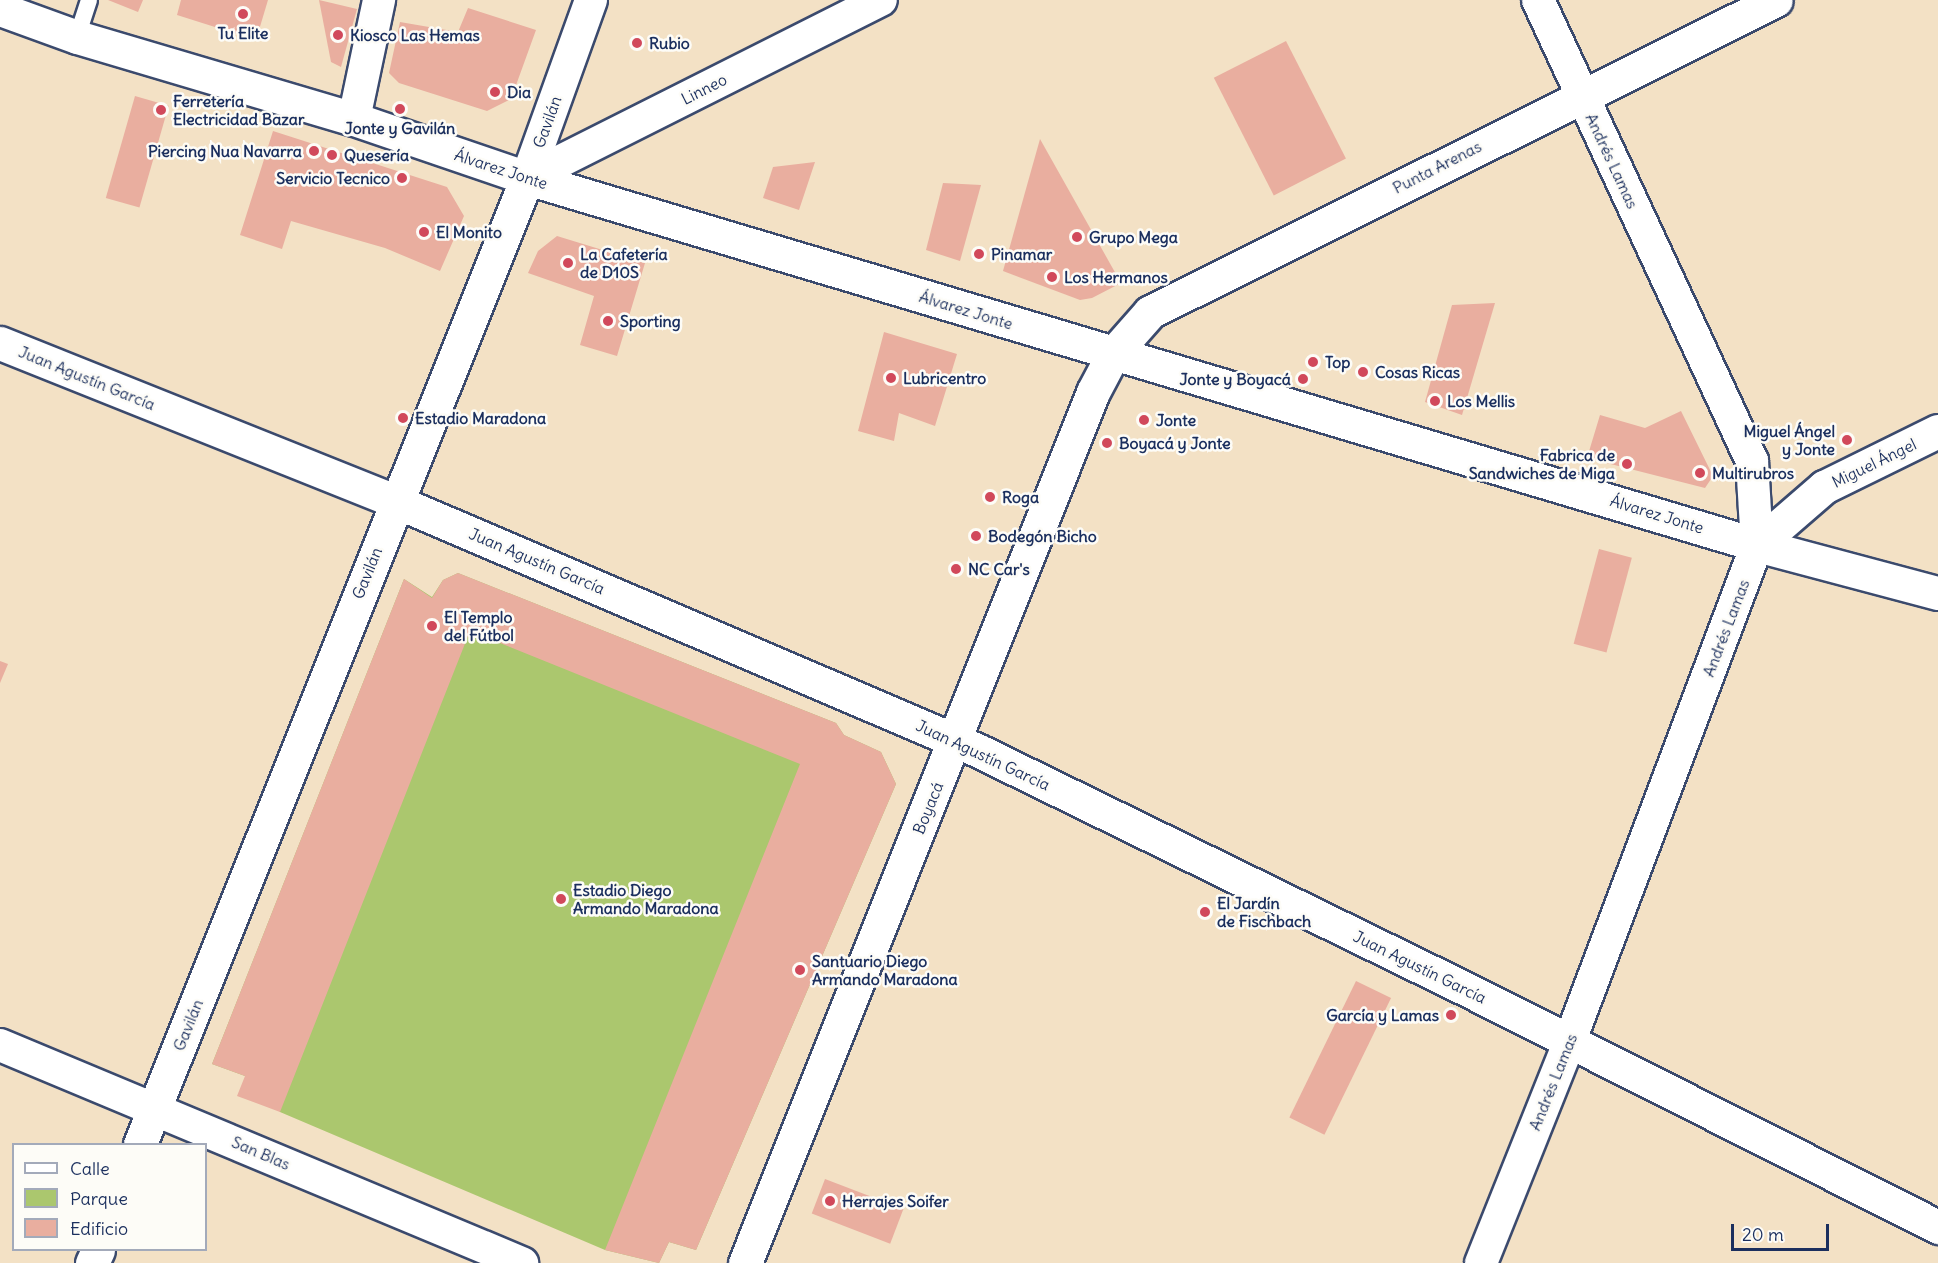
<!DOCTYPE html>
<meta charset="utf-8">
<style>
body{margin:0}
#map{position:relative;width:1938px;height:1263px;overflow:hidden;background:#f3e1c5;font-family:Delius,sans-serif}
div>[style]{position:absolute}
.green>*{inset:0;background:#abc76e}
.building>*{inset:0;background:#e9ae9f;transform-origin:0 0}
.roads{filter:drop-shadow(2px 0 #3b4a6d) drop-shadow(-2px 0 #3b4a6d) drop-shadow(0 2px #3b4a6d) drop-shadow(0 -2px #3b4a6d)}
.service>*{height:16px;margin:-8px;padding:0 8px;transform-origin:8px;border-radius:8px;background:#fff}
.minor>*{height:32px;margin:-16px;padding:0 16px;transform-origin:16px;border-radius:16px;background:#fff}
.tertiary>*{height:33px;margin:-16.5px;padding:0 16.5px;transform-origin:16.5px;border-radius:16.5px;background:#fff}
.dots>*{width:16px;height:16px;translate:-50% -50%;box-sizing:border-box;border:3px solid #fdfcf7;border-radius:50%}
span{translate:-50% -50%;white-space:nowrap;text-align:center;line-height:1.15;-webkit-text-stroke:5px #fdfcf7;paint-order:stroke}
.poi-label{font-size:16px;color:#1b2f5e;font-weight:700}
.left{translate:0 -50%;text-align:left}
.right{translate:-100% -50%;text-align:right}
.street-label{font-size:16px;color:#1b2f5e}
.legend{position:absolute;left:12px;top:1143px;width:195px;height:108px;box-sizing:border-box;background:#fdfcf7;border:2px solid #a3aaba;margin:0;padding:8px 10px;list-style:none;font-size:18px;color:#1b2f5e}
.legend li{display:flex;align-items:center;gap:12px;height:30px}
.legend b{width:30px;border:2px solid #a3aaba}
.scale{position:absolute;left:1731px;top:1224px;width:98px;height:27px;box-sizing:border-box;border:3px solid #1b2f5e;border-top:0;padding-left:8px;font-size:18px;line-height:21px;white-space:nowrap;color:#1b2f5e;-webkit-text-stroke:4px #fdfcf7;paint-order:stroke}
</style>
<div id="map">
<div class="green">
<div style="clip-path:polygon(458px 573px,836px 723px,844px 735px,881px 752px,896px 784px,696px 1250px,669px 1242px,659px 1263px,605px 1250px,280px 1112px,245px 1076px,212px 1064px,404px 579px,432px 597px,443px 580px)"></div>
</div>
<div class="building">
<div style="clip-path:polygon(108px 0,143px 0,138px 12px)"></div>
<div style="clip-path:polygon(181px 0,268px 0,256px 40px,177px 15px)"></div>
<div style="clip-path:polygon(319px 0,357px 9px,341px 67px,331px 62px)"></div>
<div style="clip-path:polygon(468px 8px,536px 30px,511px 99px,487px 111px,399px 83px,389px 73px,400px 22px,458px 32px)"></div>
<div style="left:1286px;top:41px;width:132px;height:81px;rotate:63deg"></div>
<div style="left:135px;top:96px;width:35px;height:106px;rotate:16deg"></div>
<div style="clip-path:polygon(273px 131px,447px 187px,464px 216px,440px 271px,385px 248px,291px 221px,282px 249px,240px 235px)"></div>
<div style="clip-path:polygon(1040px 139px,1121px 283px,1092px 298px,1080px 300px,1003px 271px)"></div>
<div style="clip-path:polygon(815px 162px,799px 210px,763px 198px,773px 167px)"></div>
<div style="clip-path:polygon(943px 183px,981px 185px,960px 261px,926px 250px)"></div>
<div style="clip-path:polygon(557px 236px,645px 263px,617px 356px,580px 345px,594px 296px,528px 273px,538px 251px)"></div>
<div style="clip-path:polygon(1495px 303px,1462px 415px,1425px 402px,1452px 305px)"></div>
<div style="clip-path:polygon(884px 332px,957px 354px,935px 426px,899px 413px,894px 441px,858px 431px)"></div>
<div style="clip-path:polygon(1681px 411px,1713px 476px,1705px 488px,1587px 458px,1600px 415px,1645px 428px)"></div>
<div style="left:1599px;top:549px;width:34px;height:98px;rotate:15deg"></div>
<div style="clip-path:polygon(458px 573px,836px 723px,844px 735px,881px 752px,896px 784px,696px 1250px,669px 1242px,659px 1263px,605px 1250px,800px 764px,470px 631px,280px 1112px,237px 1096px,245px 1076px,212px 1064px,404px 579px,432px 598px,443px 580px)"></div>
<div style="clip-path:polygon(0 661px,8px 664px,0 683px)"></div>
<div style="left:1356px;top:981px;width:39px;height:152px;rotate:26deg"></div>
<div style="left:825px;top:1179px;width:84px;height:37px;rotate:21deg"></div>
</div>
<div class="roads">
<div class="service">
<div style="left:77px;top:37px;width:39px;rotate:-72deg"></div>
</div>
<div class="minor">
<div style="left:354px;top:119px;width:122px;rotate:-78.1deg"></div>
<div style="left:527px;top:178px;width:396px;rotate:-26.7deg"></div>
<div style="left:527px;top:178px;width:189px;rotate:-70.2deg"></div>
<div style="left:0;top:1045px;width:566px;rotate:22.67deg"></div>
<div style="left:1481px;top:1263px;width:237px;rotate:-68.2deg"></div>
<div style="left:1569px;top:1043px;width:532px;rotate:-69.32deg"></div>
<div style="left:1757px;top:545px;width:84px;rotate:-93.4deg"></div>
<div style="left:1752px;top:461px;width:508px;rotate:-114.9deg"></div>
</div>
<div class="tertiary">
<div style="left:0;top:9px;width:82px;rotate:20deg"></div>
<div style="left:77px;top:37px;width:289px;rotate:16.5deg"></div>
<div style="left:354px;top:119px;width:183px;rotate:18.8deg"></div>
<div style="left:527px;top:178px;width:1284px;rotate:16.61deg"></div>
<div style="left:1757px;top:545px;width:187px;rotate:14.9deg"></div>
<div style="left:0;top:343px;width:425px;rotate:21.8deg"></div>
<div style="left:395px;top:501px;width:633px;rotate:23.16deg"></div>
<div style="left:977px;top:750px;width:544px;rotate:26.05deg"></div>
<div style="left:1466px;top:989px;width:529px;rotate:26.76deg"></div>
<div style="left:1757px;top:545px;width:89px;rotate:-40.9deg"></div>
<div style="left:1824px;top:487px;width:127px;rotate:-26.2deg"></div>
<div style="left:140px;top:1144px;width:1041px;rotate:-68.17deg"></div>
<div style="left:92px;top:1263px;width:14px;rotate:-65deg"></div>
<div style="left:745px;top:1263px;width:938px;rotate:-68.22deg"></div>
<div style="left:1093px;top:392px;width:43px;rotate:-62.2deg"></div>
<div style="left:1113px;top:354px;width:56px;rotate:-48.6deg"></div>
<div style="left:1150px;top:312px;width:699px;rotate:-26.49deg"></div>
</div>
</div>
<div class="dots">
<div style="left:243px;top:14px;background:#d1495b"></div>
<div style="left:338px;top:35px;background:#d1495b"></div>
<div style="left:637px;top:43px;background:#d1495b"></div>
<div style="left:495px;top:92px;background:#d1495b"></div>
<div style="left:400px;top:109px;background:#d1495b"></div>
<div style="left:161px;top:110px;background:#d1495b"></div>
<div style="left:314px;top:151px;background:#d1495b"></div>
<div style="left:332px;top:155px;background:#d1495b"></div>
<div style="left:402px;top:178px;background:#d1495b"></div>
<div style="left:424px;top:232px;background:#d1495b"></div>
<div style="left:1077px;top:237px;background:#d1495b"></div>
<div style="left:979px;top:254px;background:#d1495b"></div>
<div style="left:568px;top:263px;background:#d1495b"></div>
<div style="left:1052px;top:277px;background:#d1495b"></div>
<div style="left:608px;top:321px;background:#d1495b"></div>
<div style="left:1313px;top:362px;background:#d1495b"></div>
<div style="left:1363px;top:372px;background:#d1495b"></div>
<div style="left:891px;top:378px;background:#d1495b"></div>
<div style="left:1303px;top:379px;background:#d1495b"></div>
<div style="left:1435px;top:401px;background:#d1495b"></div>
<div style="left:403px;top:418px;background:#d1495b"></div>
<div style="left:1144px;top:420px;background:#d1495b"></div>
<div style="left:1847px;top:440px;background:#d1495b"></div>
<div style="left:1107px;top:443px;background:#d1495b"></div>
<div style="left:1627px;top:464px;background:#d1495b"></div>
<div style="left:1700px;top:473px;background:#d1495b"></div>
<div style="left:990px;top:497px;background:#d1495b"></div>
<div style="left:976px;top:536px;background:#d1495b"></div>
<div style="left:956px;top:569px;background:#d1495b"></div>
<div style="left:432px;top:626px;background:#d1495b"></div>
<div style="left:561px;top:899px;background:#d1495b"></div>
<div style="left:1205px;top:912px;background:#d1495b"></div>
<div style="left:800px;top:970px;background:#d1495b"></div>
<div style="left:1451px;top:1015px;background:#d1495b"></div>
<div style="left:830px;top:1201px;background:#d1495b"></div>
</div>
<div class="poi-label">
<span style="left:243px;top:33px">Tu Elite</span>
<span class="left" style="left:350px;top:35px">Kiosco Las Hemas</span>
<span class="left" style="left:649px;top:43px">Rubio</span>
<span class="left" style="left:507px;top:92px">Dia</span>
<span class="left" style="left:173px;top:110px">Ferretería<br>Electricidad Bazar</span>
<span style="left:400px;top:128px">Jonte y Gavilán</span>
<span class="right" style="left:302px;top:151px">Piercing Nua Navarra</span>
<span class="left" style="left:344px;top:155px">Quesería</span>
<span class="right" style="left:390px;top:178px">Servicio Tecnico</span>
<span class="left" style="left:436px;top:232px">El Monito</span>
<span class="left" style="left:1089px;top:237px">Grupo Mega</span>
<span class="left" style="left:580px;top:263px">La Cafetería<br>de D10S</span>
<span class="left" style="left:991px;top:254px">Pinamar</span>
<span class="left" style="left:1064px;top:277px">Los Hermanos</span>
<span class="left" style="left:620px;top:321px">Sporting</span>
<span class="left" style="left:1325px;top:362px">Top</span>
<span class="left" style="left:1375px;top:372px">Cosas Ricas</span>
<span class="left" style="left:903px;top:378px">Lubricentro</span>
<span class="right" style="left:1291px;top:379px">Jonte y Boyacá</span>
<span class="left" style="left:1447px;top:401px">Los Mellis</span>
<span class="left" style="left:415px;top:418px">Estadio Maradona</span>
<span class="left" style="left:1156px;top:420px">Jonte</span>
<span class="right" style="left:1835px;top:440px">Miguel Ángel<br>y Jonte</span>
<span class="left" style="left:1119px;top:443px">Boyacá y Jonte</span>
<span class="right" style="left:1615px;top:464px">Fabrica de<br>Sandwiches de Miga</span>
<span class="left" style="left:1712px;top:473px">Multirubros</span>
<span class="left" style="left:1002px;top:497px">Roga</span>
<span class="left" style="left:988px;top:536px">Bodegón Bicho</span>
<span class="left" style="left:968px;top:569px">NC Car's</span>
<span class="left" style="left:444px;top:626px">El Templo<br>del Fútbol</span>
<span class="left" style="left:573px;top:899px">Estadio Diego<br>Armando Maradona</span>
<span class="left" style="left:1217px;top:912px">El Jardín<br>de Fischbach</span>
<span class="left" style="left:812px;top:970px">Santuario Diego<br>Armando Maradona</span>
<span class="right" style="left:1439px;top:1015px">García y Lamas</span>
<span class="left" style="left:842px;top:1201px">Herrajes Soifer</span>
</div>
<div class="street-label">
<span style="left:704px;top:89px;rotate:-27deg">Linneo</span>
<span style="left:547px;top:122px;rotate:-70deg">Gavilán</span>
<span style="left:1612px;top:161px;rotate:65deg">Andrés Lamas</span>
<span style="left:1437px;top:167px;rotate:-27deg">Punta Arenas</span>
<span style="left:501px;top:169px;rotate:18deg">Álvarez Jonte</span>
<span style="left:966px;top:310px;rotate:17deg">Álvarez Jonte</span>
<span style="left:87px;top:378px;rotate:22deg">Juan Agustín García</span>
<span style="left:1874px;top:463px;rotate:-26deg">Miguel Ángel</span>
<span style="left:1657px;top:514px;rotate:17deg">Álvarez Jonte</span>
<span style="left:537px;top:561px;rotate:23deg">Juan Agustín García</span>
<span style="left:367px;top:573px;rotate:-68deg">Gavilán</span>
<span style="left:1726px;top:628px;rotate:-69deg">Andrés Lamas</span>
<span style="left:983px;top:755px;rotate:25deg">Juan Agustín García</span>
<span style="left:928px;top:808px;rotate:-68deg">Boyacá</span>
<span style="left:1420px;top:967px;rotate:26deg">Juan Agustín García</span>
<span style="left:188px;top:1025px;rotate:-68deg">Gavilán</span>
<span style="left:1553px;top:1082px;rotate:-68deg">Andrés Lamas</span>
<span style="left:261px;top:1153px;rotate:23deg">San Blas</span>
</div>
<ul class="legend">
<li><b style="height:8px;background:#fff"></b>Calle</li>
<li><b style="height:16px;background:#abc76e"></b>Parque</li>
<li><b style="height:16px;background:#e9ae9f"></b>Edificio</li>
</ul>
<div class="scale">20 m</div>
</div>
